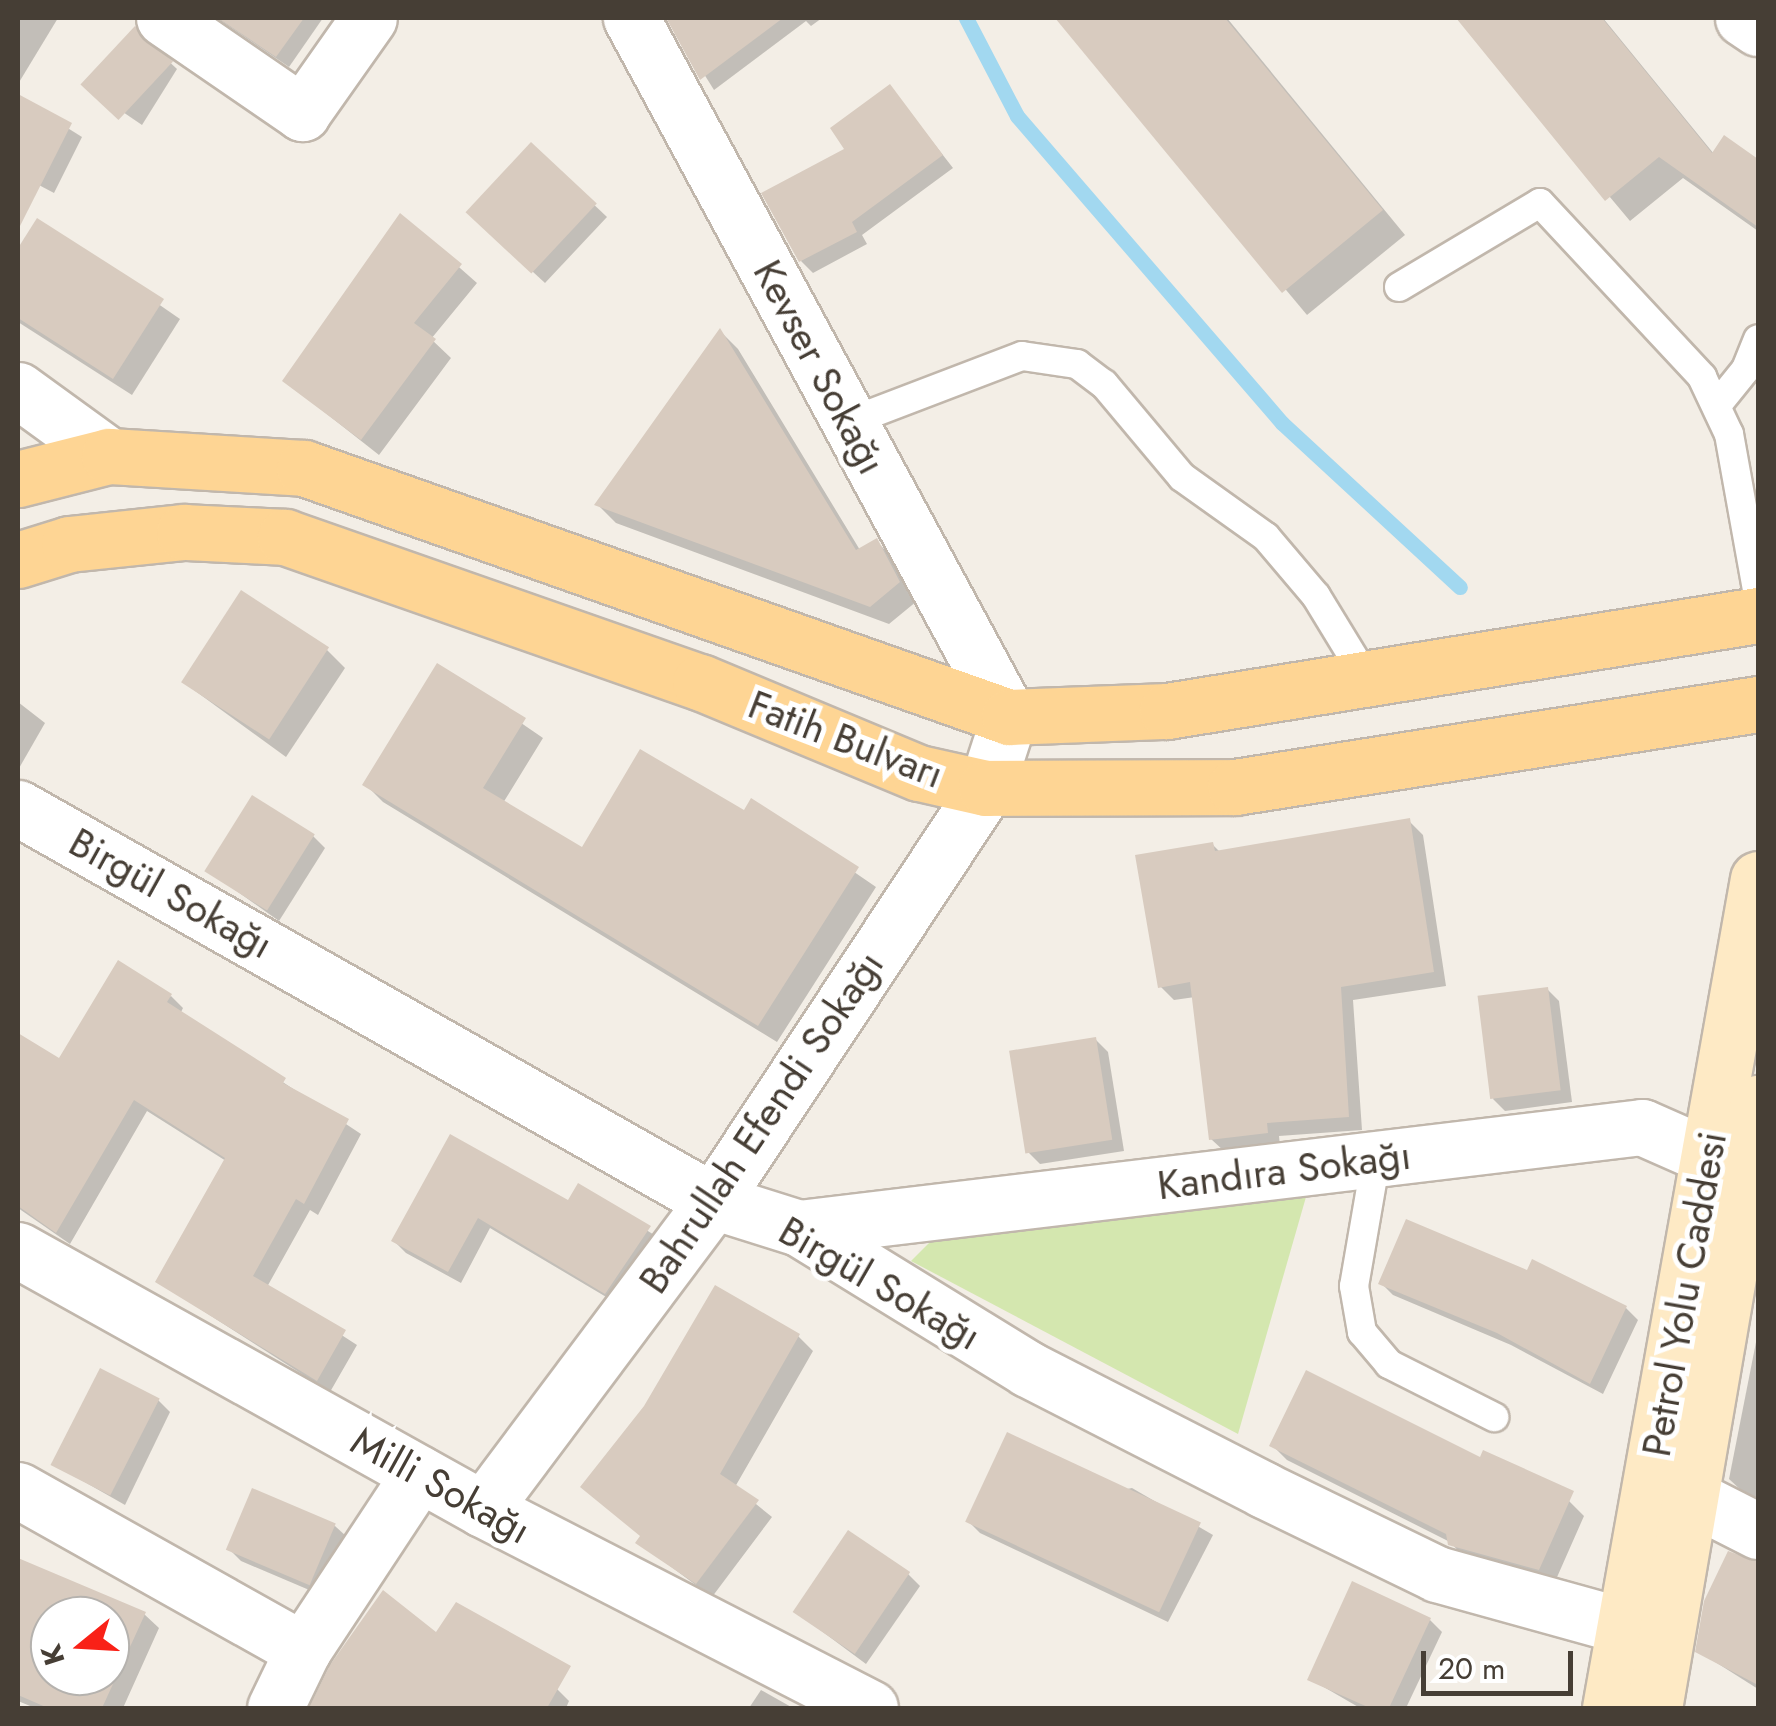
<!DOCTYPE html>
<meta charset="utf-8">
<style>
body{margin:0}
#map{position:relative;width:1776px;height:1726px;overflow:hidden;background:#f3eee6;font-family:Jost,sans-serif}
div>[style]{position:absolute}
.green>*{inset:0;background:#d4e7af}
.shadow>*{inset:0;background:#0003}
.stream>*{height:15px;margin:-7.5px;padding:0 7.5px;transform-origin:7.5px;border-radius:7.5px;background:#a2d8f0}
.building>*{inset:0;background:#d8cbbf;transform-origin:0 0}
.roads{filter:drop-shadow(2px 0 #c1b7ac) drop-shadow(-2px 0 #c1b7ac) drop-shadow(0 2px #c1b7ac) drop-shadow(0 -2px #c1b7ac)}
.lane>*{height:28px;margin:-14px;padding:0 14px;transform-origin:14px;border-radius:14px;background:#fff}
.street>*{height:55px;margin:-27.5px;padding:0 27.5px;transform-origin:27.5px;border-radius:27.5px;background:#fff}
.secondary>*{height:55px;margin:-27.5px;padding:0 27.5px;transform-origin:27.5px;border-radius:27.5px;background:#feeac5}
.primary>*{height:55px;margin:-27.5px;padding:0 27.5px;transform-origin:27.5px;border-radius:27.5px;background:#fed594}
span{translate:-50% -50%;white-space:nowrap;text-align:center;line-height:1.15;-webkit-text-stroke:10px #fff;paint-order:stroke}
.street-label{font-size:40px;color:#463e35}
.frame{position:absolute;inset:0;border:20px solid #463e35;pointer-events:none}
.north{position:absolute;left:30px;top:1596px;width:100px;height:100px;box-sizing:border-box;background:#fff;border:2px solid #b5b2ae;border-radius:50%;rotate:252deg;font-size:28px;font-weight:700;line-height:40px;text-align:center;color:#463e35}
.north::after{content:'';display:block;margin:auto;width:35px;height:45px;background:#f92117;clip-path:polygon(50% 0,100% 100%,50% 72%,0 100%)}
.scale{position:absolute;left:1421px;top:1651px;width:152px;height:45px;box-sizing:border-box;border:5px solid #463e35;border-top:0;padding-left:12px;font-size:30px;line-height:35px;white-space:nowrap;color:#463e35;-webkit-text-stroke:8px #fff;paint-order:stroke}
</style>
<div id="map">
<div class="green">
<div style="clip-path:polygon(1310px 1183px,1238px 1434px,911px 1261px,939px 1233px)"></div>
</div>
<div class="shadow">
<div style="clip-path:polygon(18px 18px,58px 18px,18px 84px)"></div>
<div style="clip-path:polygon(217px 18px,323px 18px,289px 67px)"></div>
<div style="clip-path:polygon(669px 18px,822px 18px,811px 26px,806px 21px,714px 90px)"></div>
<div style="clip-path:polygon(1059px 18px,1227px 18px,1405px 235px,1307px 315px)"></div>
<div style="clip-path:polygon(1460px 18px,1603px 18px,1714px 154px,1725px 139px,1758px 162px,1758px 231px,1683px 178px,1630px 221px)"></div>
<div style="clip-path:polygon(135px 30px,177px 69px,142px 125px,95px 93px)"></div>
<div style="clip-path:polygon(890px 87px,953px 168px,862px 235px,867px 244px,813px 273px,801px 261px,848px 149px)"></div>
<div style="clip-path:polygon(18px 97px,82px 137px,54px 193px,18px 174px)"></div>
<div style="clip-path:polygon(531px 145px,607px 217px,545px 283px,481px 224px)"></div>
<div style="clip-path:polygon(401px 216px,477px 283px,431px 339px,451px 358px,379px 455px,285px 381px)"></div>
<div style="clip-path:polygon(38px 221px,180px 319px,132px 395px,18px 322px,18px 253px)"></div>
<div style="clip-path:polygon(721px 332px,738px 349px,860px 550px,876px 541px,894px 559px,917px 601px,889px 624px,616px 523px,598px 505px)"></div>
<div style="clip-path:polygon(327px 650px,345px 668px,286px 757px,183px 682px)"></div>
<div style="clip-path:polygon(438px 666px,543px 738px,503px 803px,583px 850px,744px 813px,752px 802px,876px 887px,777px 1042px,383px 802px,365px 784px)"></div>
<div style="clip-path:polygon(18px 702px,45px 723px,18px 770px)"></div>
<div style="clip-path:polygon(1409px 821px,1423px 835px,1446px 986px,1353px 1000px,1362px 1130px,1279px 1136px,1280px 1146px,1225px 1152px,1211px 1139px,1195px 997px,1174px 1000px,1160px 986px,1212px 844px,1221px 853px)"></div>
<div style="clip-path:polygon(313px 836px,325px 848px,279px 921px,207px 870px)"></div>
<div style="clip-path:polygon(1547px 989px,1559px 1001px,1572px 1102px,1505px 1111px,1493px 1099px)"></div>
<div style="clip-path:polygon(171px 996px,183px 1008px,180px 1014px,361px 1134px,318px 1215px,310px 1210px,267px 1287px,357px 1345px,330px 1392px,158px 1282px,226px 1161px,147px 1111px,70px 1244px,18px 1208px,18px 1036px,60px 1061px)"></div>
<div style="clip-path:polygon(1096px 1040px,1108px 1052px,1124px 1151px,1040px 1164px,1028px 1152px)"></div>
<div style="clip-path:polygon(451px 1137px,569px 1203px,579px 1187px,662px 1240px,618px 1304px,490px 1228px,461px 1283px,406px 1253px,394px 1241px)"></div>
<div style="clip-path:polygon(1528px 1274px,1626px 1308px,1638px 1320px,1603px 1394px,1511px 1345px,1393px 1295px,1381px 1283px)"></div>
<div style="clip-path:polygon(1758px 1332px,1758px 1506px,1729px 1479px)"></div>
<div style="clip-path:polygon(798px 1336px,813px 1351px,735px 1487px,772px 1517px,712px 1597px,639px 1543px)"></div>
<div style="clip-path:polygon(158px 1400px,170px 1412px,125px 1505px,55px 1465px)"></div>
<div style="clip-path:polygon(1272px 1445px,1482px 1460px,1569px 1501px,1584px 1516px,1554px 1584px,1466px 1559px,1450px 1542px,1287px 1460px)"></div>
<div style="clip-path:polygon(1132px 1488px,1213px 1535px,1168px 1622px,980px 1533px,968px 1521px)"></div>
<div style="clip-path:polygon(335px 1526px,347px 1537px,321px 1595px,241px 1561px,229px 1549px)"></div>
<div style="clip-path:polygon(evenodd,18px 1561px,144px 1614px,159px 1628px,123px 1708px,35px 1708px,18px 1701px,18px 1561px,50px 1616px,110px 1616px,110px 1676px,50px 1676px,50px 1616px)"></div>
<div style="clip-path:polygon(908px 1574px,920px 1586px,866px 1664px,796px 1612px)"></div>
<div style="clip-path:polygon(1719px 1576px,1758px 1596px,1758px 1689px,1698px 1651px)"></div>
<div style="clip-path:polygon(1430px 1620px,1442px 1632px,1406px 1708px,1360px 1708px,1310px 1679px)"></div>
<div style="clip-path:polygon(437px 1636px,557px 1689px,569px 1701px,566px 1708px,312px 1708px,332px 1667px)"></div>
<div style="clip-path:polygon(761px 1690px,793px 1708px,749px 1708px)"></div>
</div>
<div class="stream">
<div style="left:966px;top:18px;width:110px;rotate:62.5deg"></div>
<div style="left:1017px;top:116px;width:406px;rotate:49.2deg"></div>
<div style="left:1282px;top:423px;width:242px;rotate:42.7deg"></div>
</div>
<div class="building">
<div style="clip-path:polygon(218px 18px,304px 18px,276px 57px)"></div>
<div style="clip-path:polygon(666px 18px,783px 18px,700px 80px)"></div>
<div style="clip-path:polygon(1055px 18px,1225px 18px,1383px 210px,1282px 293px)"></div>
<div style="clip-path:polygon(1456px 18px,1602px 18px,1712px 153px,1724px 135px,1758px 159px,1758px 227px,1659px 157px,1605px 201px)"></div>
<div style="left:135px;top:26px;width:52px;height:80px;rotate:43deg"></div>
<div style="clip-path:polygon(890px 84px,943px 155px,852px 222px,857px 232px,799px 262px,761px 193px,844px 149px,830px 128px)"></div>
<div style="clip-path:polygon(18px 94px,72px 123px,18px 230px)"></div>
<div style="left:531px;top:142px;width:90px;height:96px;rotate:43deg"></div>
<div style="clip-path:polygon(400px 213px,462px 264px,414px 323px,436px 339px,361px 440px,282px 381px)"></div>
<div style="clip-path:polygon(37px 218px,164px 299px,113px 379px,18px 318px,18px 248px)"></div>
<div style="clip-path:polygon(720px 328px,856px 550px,877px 538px,900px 582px,870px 607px,594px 505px)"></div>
<div style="left:241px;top:590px;width:105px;height:110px;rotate:33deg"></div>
<div style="clip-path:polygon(437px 663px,526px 718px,483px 788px,582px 847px,640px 749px,744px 810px,751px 798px,859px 867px,758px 1026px,362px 785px)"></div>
<div style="left:252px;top:795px;width:74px;height:90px;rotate:32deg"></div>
<div style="clip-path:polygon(1410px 818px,1434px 972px,1341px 987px,1349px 1117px,1267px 1123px,1268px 1133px,1209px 1140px,1190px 982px,1158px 988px,1135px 855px,1213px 842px,1215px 851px)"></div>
<div style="clip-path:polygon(118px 960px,172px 994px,167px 1002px,286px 1078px,283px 1083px,349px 1119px,304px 1204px,296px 1199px,253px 1276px,346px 1330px,317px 1381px,155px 1282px,225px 1158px,134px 1100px,56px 1233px,18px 1206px,18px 1033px,59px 1058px)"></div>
<div style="left:1548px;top:987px;width:104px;height:71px;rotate:83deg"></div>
<div style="left:1096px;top:1037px;width:104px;height:88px;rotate:81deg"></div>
<div style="clip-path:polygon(450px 1134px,568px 1200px,578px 1183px,651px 1226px,605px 1294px,478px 1218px,448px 1272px,391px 1241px)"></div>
<div style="clip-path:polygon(1406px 1219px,1527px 1270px,1532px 1259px,1627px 1306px,1590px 1384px,1497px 1333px,1378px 1284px)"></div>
<div style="clip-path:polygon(715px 1285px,800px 1334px,720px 1474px,759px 1500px,696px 1584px,635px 1543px,640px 1536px,580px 1487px,644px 1406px)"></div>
<div style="left:100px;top:1368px;width:67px;height:109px;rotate:27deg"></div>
<div style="clip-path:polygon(1306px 1370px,1480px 1457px,1483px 1450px,1574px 1491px,1539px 1570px,1448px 1545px,1446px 1534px,1269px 1446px)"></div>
<div style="left:1007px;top:1432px;width:214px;height:99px;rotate:25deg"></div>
<div style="left:252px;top:1488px;width:91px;height:67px;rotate:23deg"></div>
<div style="left:848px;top:1530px;width:75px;height:99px;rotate:34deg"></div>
<div style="clip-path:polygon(1728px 1551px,1758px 1562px,1758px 1685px,1695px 1652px,1704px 1601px)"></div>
<div style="clip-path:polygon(evenodd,18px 1558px,146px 1612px,102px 1708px,48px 1708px,18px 1695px,18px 1558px,50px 1616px,110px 1616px,110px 1676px,50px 1676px,50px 1616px)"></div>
<div style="clip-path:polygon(1352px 1581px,1431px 1618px,1389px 1708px,1370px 1708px,1307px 1680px)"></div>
<div style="clip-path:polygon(383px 1590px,436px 1632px,456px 1602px,571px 1666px,547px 1708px,309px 1708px,330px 1665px)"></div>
</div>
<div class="roads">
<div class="lane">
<div style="left:1399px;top:287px;width:164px;rotate:-30.8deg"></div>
<div style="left:1540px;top:203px;width:238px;rotate:47deg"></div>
<div style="left:1702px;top:377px;width:63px;rotate:64.7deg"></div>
<div style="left:1729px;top:434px;width:164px;rotate:79.8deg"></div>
<div style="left:1717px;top:405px;width:46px;rotate:-51.1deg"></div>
<div style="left:1746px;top:369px;width:32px;rotate:-68deg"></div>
<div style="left:849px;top:422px;width:185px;rotate:-20.9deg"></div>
<div style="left:1022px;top:356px;width:56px;rotate:8.3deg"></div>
<div style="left:1077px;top:364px;width:34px;rotate:37deg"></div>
<div style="left:1104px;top:384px;width:121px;rotate:50deg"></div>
<div style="left:1182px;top:477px;width:103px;rotate:35.5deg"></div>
<div style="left:1266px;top:537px;width:77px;rotate:49.7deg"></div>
<div style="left:1316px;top:596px;width:96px;rotate:58.6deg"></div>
<div style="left:1376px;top:1159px;width:129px;rotate:99.8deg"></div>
<div style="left:1354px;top:1286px;width:47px;rotate:80.1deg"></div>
<div style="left:1362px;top:1332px;width:42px;rotate:49.8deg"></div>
<div style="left:1389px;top:1364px;width:118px;rotate:26.8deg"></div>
</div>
<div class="street">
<div style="left:164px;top:18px;width:168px;rotate:34.5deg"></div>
<div style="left:302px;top:113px;width:116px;rotate:-54.8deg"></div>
<div style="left:1743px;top:18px;width:18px;rotate:34deg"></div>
<div style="left:18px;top:390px;width:112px;rotate:36deg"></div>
<div style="left:18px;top:808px;width:798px;rotate:29.49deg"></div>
<div style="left:713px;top:1201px;width:90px;rotate:17.4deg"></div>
<div style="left:799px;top:1228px;width:269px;rotate:31.6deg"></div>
<div style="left:1028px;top:1369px;width:265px;rotate:27.1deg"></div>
<div style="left:1264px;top:1490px;width:192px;rotate:25.9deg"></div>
<div style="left:1437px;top:1574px;width:236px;rotate:15.5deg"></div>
<div style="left:799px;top:1228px;width:849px;rotate:-6.83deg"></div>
<div style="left:1642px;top:1127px;width:119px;rotate:23.8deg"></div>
<div style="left:18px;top:1250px;width:532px;rotate:29.12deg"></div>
<div style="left:483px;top:1509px;width:435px;rotate:27.2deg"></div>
<div style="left:18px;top:1490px;width:327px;rotate:29.3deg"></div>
<div style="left:303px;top:1650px;width:64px;rotate:115.8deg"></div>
<div style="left:1687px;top:1495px;width:80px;rotate:26.9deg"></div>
<div style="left:483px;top:1509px;width:384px;rotate:-53.2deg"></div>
<div style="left:713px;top:1201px;width:495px;rotate:-56.5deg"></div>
<div style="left:986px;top:788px;width:75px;rotate:-72.1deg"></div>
<div style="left:1009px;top:717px;width:795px;rotate:-118.4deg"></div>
<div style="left:303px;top:1650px;width:211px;rotate:-56.6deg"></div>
</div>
<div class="secondary">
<div style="left:1610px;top:1708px;width:842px;rotate:-79.88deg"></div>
<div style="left:1654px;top:1708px;width:614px;rotate:-80.25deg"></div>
</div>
<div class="primary">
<div style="left:18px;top:479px;width:94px;rotate:-14.2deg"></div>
<div style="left:109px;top:456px;width:195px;rotate:3.5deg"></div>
<div style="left:304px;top:468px;width:748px;rotate:19.45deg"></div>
<div style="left:1009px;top:717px;width:158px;rotate:-2.2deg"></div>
<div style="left:1167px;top:711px;width:599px;rotate:-9.23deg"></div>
<div style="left:18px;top:560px;width:53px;rotate:-17.4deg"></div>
<div style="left:69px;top:544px;width:116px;rotate:-6deg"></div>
<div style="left:184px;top:532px;width:101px;rotate:2.8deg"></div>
<div style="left:285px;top:537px;width:440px;rotate:19.3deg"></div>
<div style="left:700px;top:682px;width:237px;rotate:22.6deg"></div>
<div style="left:919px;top:773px;width:69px;rotate:12.6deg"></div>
<div style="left:986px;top:788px;width:249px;rotate:-0.2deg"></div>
<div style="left:1235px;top:787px;width:530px;rotate:-9.02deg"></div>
</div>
</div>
<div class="street-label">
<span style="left:820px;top:367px;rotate:62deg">Kevser Sokağı</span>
<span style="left:846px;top:739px;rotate:21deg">Fatih Bulvarı</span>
<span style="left:171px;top:893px;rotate:29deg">Birgül Sokağı</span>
<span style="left:761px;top:1122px;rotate:-56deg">Bahrullah Efendi Sokağı</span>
<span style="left:1284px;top:1170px;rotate:-7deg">Kandıra Sokağı</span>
<span style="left:880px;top:1283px;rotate:30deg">Birgül Sokağı</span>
<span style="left:1684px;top:1294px;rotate:-80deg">Petrol Yolu Caddesi</span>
<span style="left:441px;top:1485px;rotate:29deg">Milli Sokağı</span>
</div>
<div class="frame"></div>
<div class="north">K</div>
<div class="scale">20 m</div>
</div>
